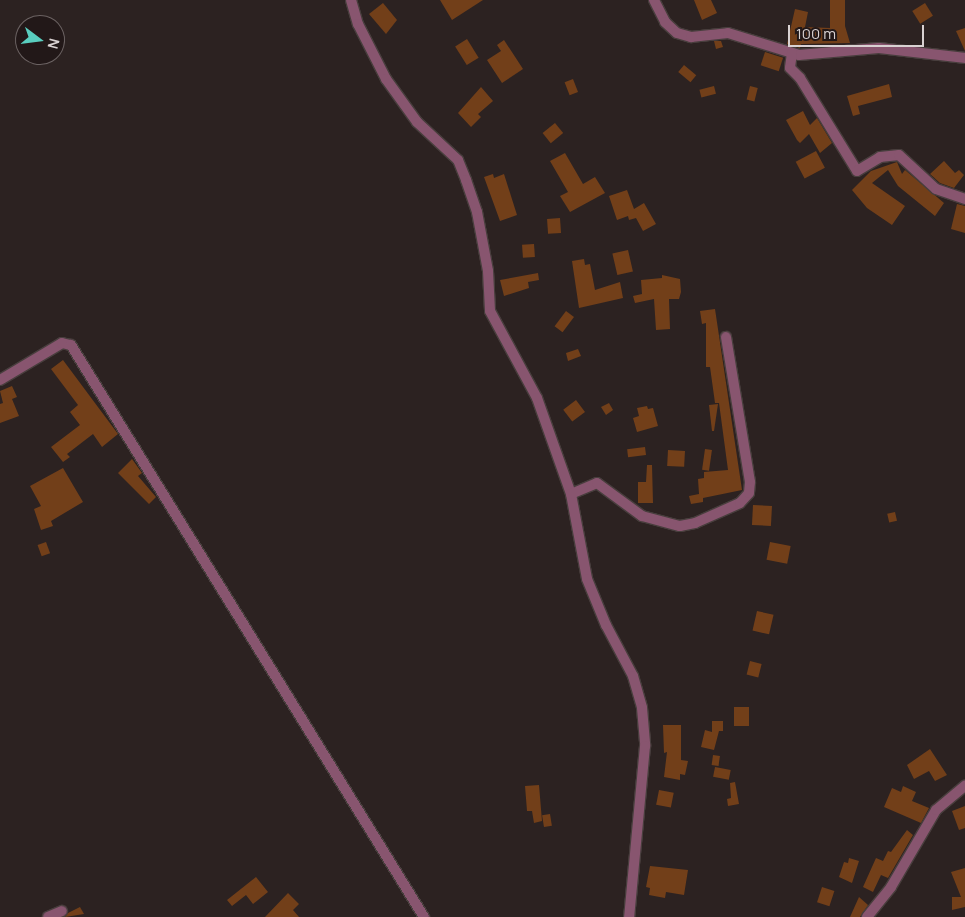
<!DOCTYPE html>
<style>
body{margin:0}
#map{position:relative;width:965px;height:917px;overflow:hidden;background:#2c2221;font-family:Manrope,sans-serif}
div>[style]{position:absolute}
.building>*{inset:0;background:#723f19;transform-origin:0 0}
.roads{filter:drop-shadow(1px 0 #483e3d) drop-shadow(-1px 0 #483e3d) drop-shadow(0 1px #483e3d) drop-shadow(0 -1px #483e3d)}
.minor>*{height:10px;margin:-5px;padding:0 5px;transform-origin:5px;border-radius:5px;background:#88556f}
span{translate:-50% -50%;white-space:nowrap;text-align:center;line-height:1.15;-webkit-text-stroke:4.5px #221818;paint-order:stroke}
.north{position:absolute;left:15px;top:15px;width:50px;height:50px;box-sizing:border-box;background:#221818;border:1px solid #6b6262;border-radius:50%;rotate:105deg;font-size:14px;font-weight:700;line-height:20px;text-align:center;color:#d9d2d2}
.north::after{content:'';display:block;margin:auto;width:18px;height:22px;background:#59cebf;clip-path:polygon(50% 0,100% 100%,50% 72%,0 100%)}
.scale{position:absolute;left:788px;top:25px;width:136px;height:22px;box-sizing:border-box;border:2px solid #d9d2d2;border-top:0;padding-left:6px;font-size:15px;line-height:18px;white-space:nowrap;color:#d9d2d2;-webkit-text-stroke:4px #221818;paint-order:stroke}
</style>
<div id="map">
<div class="building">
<div style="clip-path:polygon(440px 0,483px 0,452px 20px)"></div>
<div style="clip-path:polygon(694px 0,711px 0,717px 13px,702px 20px)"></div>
<div style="clip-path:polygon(830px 0,845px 0,845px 26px,850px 43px,801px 44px,800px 48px,787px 44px,795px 9px,808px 12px,805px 27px,830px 28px)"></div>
<div style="clip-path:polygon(383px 3px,397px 20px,386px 34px,369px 14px)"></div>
<div style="left:925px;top:3px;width:15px;height:15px;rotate:58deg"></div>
<div style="clip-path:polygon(965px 28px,965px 51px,956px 31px)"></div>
<div style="left:467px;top:39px;width:22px;height:14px;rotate:58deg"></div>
<div style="clip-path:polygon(504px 40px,523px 69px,502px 83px,487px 60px,501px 51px,497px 45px)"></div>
<div style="clip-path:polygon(714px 41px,721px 41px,723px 47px,716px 49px)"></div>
<div style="left:765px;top:52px;width:19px;height:14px;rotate:18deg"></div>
<div style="left:684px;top:65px;width:16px;height:9px;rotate:40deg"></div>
<div style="left:573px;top:79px;width:14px;height:9px;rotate:69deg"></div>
<div style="clip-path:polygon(889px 84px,892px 97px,858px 106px,860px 114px,853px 116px,847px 96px)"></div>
<div style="left:714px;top:86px;width:8px;height:15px;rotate:76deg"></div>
<div style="left:750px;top:86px;width:8px;height:14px;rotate:14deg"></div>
<div style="clip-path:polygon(481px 87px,493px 101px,478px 114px,481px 117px,471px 127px,458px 113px)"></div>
<div style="clip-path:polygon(803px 111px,810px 125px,817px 118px,832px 143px,820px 153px,809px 134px,800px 143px,797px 140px,786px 120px)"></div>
<div style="left:555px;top:123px;width:13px;height:16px;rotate:51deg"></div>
<div style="left:816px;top:151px;width:19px;height:23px;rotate:62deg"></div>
<div style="clip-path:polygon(565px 153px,583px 184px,595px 177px,605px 193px,570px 212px,560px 196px,568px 192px,550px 161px)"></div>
<div style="clip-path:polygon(944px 161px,955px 173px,959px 170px,964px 175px,954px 188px,940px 183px,930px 174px)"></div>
<div style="clip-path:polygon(897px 162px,902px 174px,905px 170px,944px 203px,935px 216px,898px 186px,888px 170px,872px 183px,905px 206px,892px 225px,867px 208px,852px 190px,871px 171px)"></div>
<div style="clip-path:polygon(493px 174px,494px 178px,504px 174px,517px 215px,500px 221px,484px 177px)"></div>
<div style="clip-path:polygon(627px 190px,634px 209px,644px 203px,656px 224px,643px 231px,636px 218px,629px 220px,628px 216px,617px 220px,609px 196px)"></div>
<div style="clip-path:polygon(957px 204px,965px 206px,965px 233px,951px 229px)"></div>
<div style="left:560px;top:218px;width:15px;height:13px;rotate:86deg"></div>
<div style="left:534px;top:244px;width:13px;height:12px;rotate:86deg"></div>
<div style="left:628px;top:250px;width:22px;height:16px;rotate:77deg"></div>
<div style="clip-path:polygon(584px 259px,585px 265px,590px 264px,595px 290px,620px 282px,623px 298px,579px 308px,572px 261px)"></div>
<div style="clip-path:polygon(538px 273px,539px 280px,528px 282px,529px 288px,504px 296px,500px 280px)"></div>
<div style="clip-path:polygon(662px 275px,680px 279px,681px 292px,679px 299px,669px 299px,670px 329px,656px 330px,654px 299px,635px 303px,633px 296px,642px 294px,641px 280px,662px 278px)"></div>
<div style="clip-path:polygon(715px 309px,742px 490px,703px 498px,703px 502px,691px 504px,689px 496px,699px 494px,698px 479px,704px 478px,704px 472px,728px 470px,719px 403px,715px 403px,710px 367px,706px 367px,706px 323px,702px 324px,700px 311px)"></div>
<div style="left:566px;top:311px;width:10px;height:19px;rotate:37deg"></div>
<div style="clip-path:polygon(578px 349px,581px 356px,568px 361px,566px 353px)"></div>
<div style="clip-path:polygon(63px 360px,118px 434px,102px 447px,93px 434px,67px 454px,70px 457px,63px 462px,51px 447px,80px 425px,70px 412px,78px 405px,51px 369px)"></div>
<div style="clip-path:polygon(12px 386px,17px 397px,12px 399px,19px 416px,0 423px,0 404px,3px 403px,0 391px)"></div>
<div style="left:576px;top:400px;width:15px;height:16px;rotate:53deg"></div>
<div style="clip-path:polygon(609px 403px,613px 410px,606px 415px,601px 407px)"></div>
<div style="clip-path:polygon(718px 404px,714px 431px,712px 431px,709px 405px)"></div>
<div style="clip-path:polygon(647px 406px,648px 409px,653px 408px,658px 426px,637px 432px,633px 418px,639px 416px,637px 408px)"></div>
<div style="left:645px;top:447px;width:8px;height:18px;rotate:83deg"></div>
<div style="left:705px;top:449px;width:7px;height:21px;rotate:8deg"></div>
<div style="left:668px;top:450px;width:17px;height:16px;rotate:3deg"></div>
<div style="clip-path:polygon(132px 459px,142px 473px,138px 476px,156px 497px,149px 504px,118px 473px)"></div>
<div style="clip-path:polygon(647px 465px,652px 465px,653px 503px,638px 503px,638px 482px,646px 482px)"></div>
<div style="clip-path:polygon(63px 468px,83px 502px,51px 521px,53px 526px,41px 530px,34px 509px,41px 506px,30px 486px)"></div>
<div style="left:753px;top:505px;width:19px;height:20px;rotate:3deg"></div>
<div style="left:895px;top:512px;width:9px;height:8px;rotate:77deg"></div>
<div style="left:46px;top:542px;width:12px;height:9px;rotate:70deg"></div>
<div style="left:770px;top:542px;width:21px;height:18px;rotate:11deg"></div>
<div style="left:757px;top:611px;width:17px;height:20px;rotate:13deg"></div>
<div style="left:750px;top:661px;width:12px;height:14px;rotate:14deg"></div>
<div style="left:734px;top:707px;width:15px;height:19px"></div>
<div style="clip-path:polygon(712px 721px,723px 721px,723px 731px,719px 731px,714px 750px,701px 747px,705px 730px,712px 732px)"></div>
<div style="clip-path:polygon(663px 725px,681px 725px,681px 760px,688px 761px,685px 775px,680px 774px,680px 780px,664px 777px,667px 752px,664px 753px)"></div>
<div style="clip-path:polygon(930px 749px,947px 775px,935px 781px,929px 771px,914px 779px,907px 765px)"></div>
<div style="left:713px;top:755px;width:7px;height:10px;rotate:8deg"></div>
<div style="left:715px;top:767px;width:16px;height:10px;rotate:11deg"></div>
<div style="clip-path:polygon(735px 782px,739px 804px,728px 806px,727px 799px,731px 798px,730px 783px)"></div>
<div style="clip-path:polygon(539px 785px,542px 821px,534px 823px,532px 811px,527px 811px,525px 786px)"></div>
<div style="clip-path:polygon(903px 786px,916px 792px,912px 801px,929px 808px,921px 823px,884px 807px,892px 788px,901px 792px)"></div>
<div style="left:659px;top:790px;width:15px;height:15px;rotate:11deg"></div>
<div style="clip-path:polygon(965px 806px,965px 828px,959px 830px,952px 811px)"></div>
<div style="left:550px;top:814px;width:12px;height:8px;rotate:81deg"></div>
<div style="clip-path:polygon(907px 830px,913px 835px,888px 878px,881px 875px,873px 892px,863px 887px,876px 858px,883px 861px,888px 851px,891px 852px)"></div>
<div style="clip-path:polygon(849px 858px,859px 861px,852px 883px,839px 877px,844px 862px,848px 863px)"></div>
<div style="clip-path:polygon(650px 866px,688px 870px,684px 895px,666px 892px,665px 898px,649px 895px,650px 888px,646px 887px)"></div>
<div style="clip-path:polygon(965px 868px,965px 907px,952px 910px,952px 897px,961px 897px,951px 872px)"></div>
<div style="clip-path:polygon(256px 877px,268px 892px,253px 904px,246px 895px,232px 906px,227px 900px)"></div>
<div style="left:822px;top:887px;width:13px;height:16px;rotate:18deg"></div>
<div style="clip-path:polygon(288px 893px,299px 904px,293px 910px,299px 917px,265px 917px)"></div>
<div style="clip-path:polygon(859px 897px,868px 905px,860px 917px,850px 917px)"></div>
<div style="clip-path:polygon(80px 907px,84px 914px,65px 917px,68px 913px)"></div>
</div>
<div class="roads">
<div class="minor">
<div style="left:351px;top:0;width:25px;rotate:74deg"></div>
<div style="left:358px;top:24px;width:62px;rotate:63deg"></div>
<div style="left:386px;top:79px;width:53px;rotate:54.2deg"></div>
<div style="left:417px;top:122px;width:56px;rotate:42.8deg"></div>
<div style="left:458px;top:160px;width:22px;rotate:68deg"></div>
<div style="left:466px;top:180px;width:34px;rotate:71deg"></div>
<div style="left:477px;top:212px;width:60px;rotate:79.4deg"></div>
<div style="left:488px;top:271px;width:40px;rotate:87.1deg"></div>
<div style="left:490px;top:311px;width:99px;rotate:61.6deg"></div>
<div style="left:537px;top:398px;width:102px;rotate:70.5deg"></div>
<div style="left:571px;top:494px;width:86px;rotate:79.3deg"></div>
<div style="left:587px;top:579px;width:50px;rotate:67.6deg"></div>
<div style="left:606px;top:625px;width:58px;rotate:62.1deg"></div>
<div style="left:633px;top:676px;width:33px;rotate:74deg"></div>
<div style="left:642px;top:708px;width:38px;rotate:85deg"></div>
<div style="left:645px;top:746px;width:172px;rotate:95.3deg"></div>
<div style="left:654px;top:0;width:25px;rotate:63deg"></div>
<div style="left:665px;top:22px;width:16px;rotate:43deg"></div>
<div style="left:677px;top:33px;width:15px;rotate:16deg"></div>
<div style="left:691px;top:37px;width:37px;rotate:-6deg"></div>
<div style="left:728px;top:33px;width:74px;rotate:17.2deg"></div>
<div style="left:799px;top:55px;width:80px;rotate:-5deg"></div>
<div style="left:879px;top:48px;width:87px;rotate:6.6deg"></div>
<div style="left:792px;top:53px;width:15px;rotate:98deg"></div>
<div style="left:790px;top:68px;width:14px;rotate:45deg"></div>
<div style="left:800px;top:78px;width:109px;rotate:58.5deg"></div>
<div style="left:857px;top:171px;width:27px;rotate:-31deg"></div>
<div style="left:880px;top:157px;width:19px;rotate:-6deg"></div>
<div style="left:899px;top:155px;width:50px;rotate:42.6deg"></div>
<div style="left:936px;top:189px;width:31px;rotate:19deg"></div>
<div style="left:0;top:380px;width:72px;rotate:-30.8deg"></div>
<div style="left:62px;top:343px;width:9px;rotate:13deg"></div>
<div style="left:71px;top:345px;width:672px;rotate:58.32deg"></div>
<div style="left:571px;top:494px;width:28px;rotate:-23deg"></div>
<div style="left:597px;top:483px;width:56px;rotate:36.3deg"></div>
<div style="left:642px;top:516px;width:39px;rotate:15deg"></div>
<div style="left:680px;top:526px;width:15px;rotate:-11deg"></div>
<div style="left:695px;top:523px;width:49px;rotate:-24deg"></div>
<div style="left:740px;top:503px;width:13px;rotate:-48deg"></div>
<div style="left:749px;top:493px;width:11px;rotate:-85deg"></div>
<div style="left:750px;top:482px;width:147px;rotate:-99.4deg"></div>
<div style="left:48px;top:917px;width:15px;rotate:-23deg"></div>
<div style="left:867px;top:917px;width:38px;rotate:-51deg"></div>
<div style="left:891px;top:887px;width:89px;rotate:-59.7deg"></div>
<div style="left:936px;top:810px;width:38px;rotate:-40deg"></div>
</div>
</div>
<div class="north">N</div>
<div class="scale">100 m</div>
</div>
